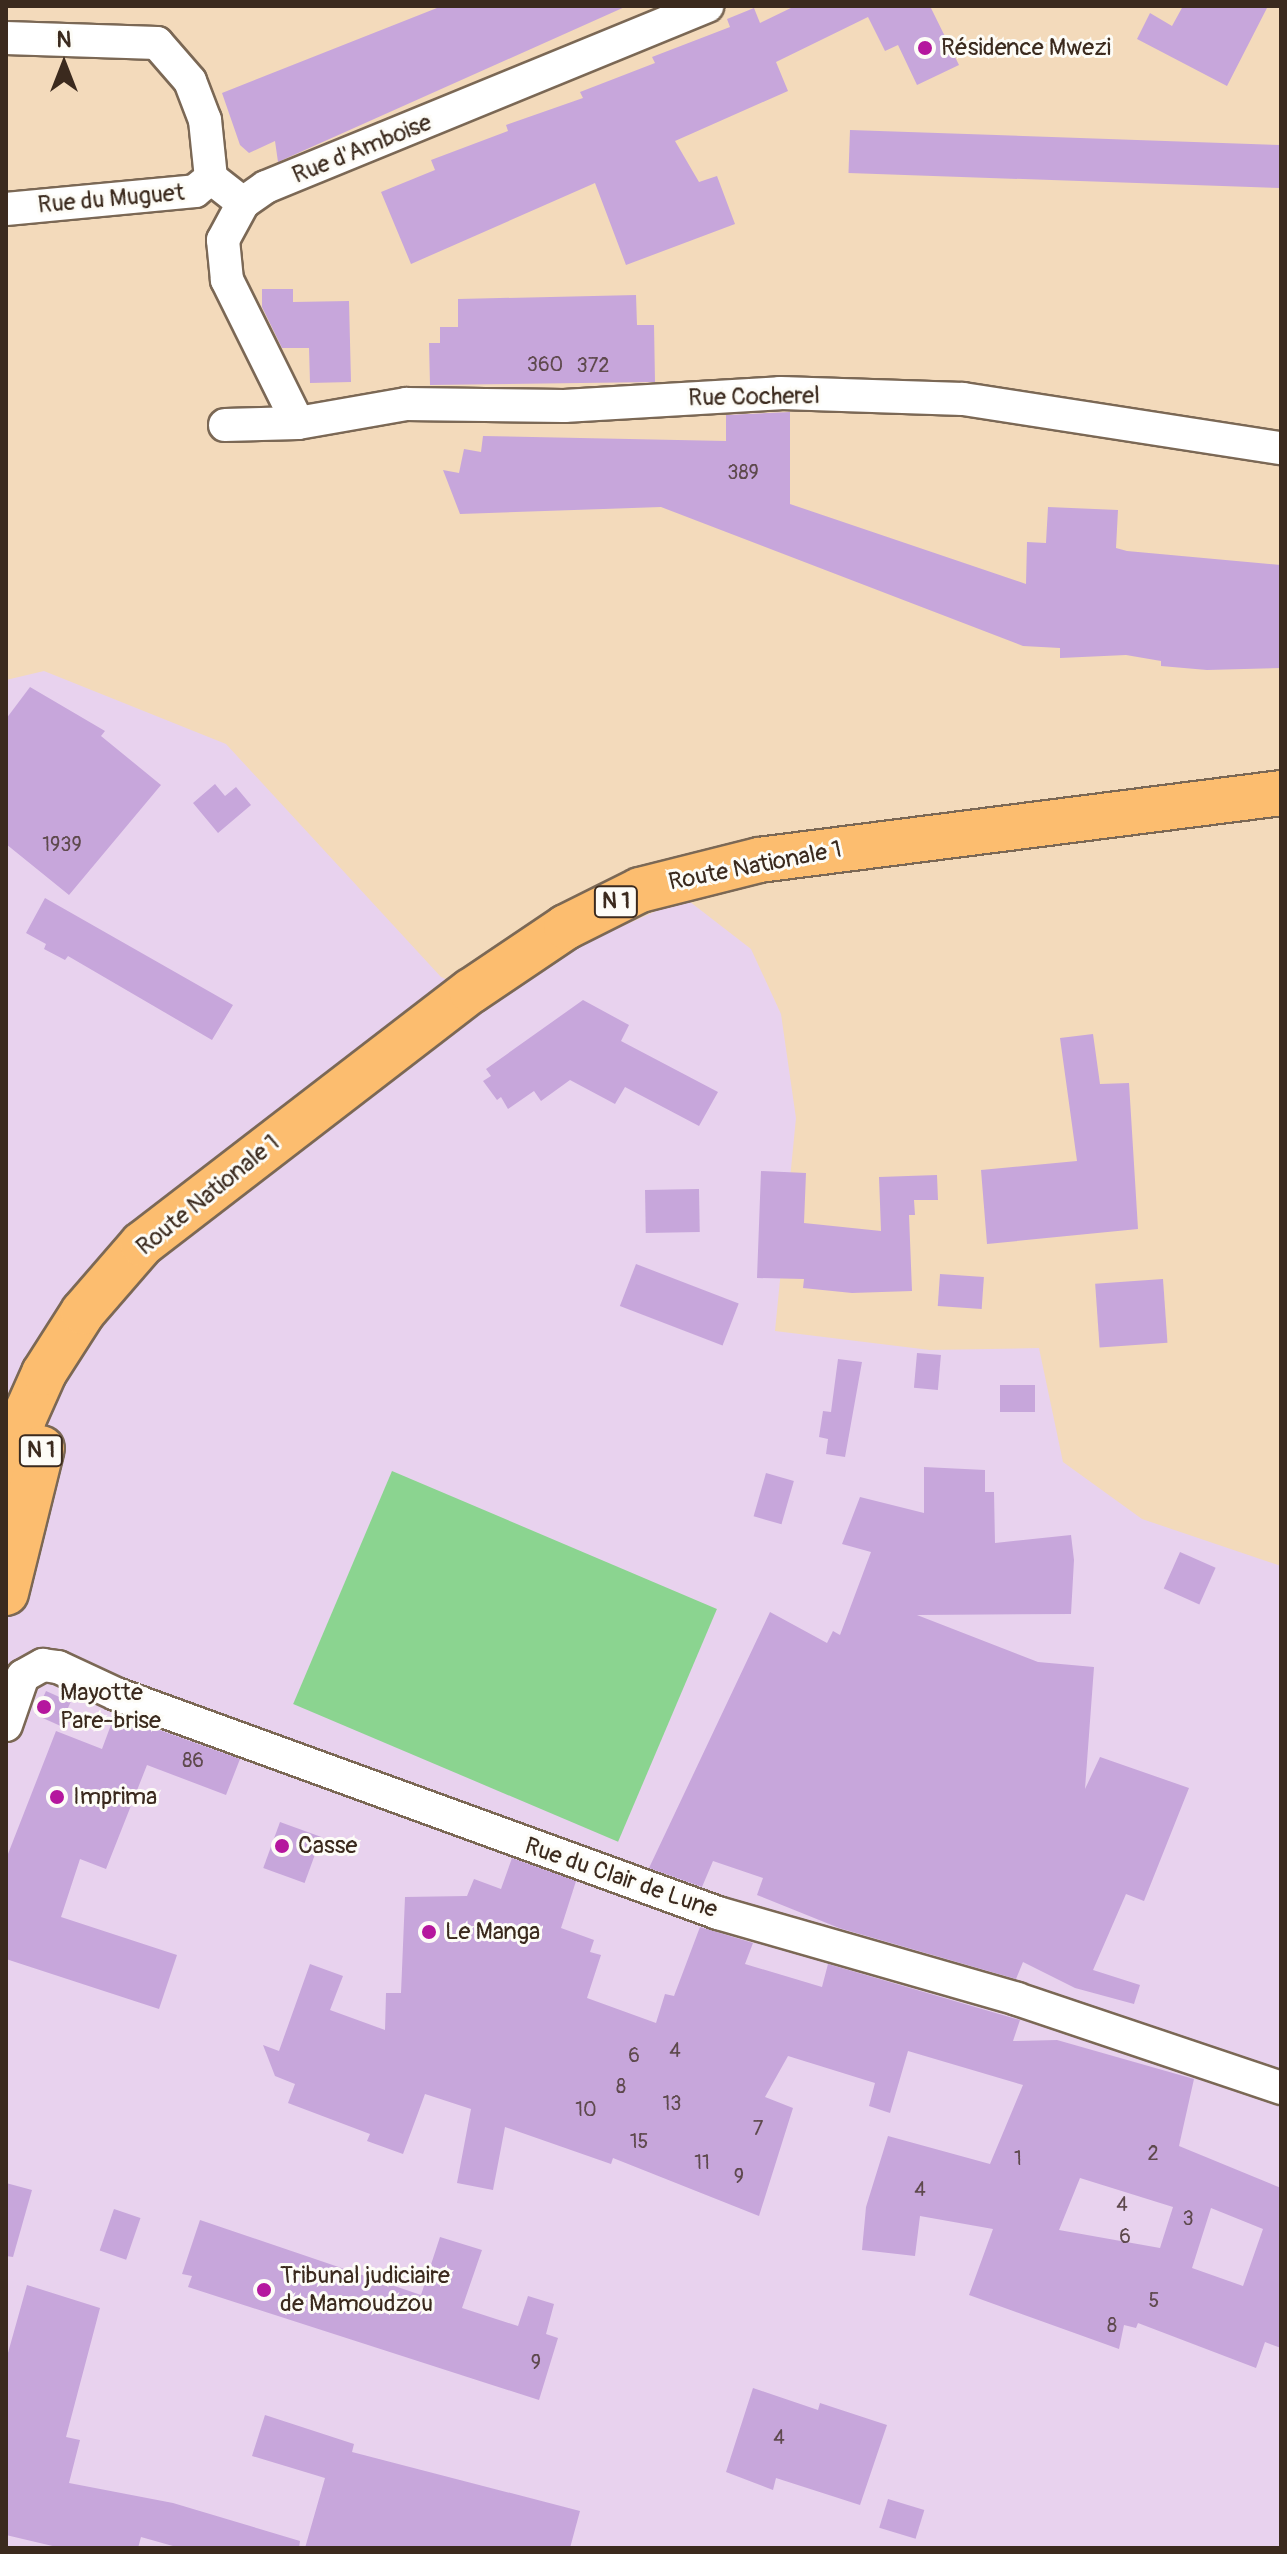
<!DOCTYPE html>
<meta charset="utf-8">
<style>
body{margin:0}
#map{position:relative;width:1287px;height:2554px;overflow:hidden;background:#f3dabb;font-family:Pangolin,sans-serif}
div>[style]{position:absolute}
.built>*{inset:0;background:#e8d2ee}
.green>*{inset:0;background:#8bd490;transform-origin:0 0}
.building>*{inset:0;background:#c7a6db;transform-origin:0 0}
.roads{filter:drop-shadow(2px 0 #7b6855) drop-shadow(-2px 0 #7b6855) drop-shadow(0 2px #7b6855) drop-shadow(0 -2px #7b6855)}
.minor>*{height:32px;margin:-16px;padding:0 16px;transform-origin:16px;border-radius:16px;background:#fff}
.primary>*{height:44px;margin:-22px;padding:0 22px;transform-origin:22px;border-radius:22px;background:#fcbd6f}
.dots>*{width:22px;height:22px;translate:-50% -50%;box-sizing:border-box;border:4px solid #fdfcf7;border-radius:50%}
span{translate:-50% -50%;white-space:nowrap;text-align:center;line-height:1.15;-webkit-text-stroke:6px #fdfcf7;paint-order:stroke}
.number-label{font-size:20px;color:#5e494d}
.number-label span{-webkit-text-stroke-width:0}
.shield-label span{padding:2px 6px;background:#fdfcf7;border:2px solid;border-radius:6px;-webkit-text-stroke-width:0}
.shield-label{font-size:22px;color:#3b2a1e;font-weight:700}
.poi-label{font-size:24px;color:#3b2a1e}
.left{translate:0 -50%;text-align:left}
.street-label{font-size:24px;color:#3b2a1e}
.frame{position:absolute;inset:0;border:8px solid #3b2a1e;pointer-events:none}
.north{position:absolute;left:24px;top:24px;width:80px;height:80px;-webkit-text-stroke:6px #fdfcf7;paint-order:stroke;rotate:0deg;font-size:22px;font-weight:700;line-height:32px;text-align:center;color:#3b2a1e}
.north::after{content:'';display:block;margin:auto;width:28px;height:36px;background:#3b2a1e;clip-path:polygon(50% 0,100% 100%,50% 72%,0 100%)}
</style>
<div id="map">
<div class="built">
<div style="clip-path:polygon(44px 671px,226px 744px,441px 977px,494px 1001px,574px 948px,685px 898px,751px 949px,781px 1014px,796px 1118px,775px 1331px,930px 1350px,1039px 1348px,1063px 1462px,1142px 1519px,1281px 1566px,1281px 2548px,6px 2548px,6px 680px)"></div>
</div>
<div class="green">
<div style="left:392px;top:1471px;width:353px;height:253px;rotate:23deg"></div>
</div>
<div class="building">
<div style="clip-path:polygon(442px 6px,627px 6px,278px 162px,275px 141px,249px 153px,240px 145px,222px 93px)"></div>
<div style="clip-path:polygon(795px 6px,930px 6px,959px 65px,917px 85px,898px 45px,885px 51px,868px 17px,776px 62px,788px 91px,675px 141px,699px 182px,717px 176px,735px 224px,626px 265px,595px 183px,411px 264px,381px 192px,435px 170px,431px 160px,508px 131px,506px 125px,583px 98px,580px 92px,655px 63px,652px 57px,730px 27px,727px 19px,754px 8px,760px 23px)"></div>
<div style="clip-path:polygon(1183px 6px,1268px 6px,1227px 86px,1137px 39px,1150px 13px,1172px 26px)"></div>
<div style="left:850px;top:130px;width:431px;height:43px;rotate:2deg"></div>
<div style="clip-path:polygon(262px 289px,293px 289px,293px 302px,349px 301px,351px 382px,310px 383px,309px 348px,282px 348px,262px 307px)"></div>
<div style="clip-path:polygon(636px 295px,637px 325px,654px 325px,655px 382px,430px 385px,429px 343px,440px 343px,440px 327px,458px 327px,458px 299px)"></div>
<div style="clip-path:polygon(790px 412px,790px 504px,1026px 584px,1027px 542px,1046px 543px,1048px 507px,1118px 510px,1116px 548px,1127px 551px,1281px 565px,1281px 668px,1207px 670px,1161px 666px,1161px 661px,1126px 655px,1060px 658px,1060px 648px,1023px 646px,661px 507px,460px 514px,443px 470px,459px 473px,464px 449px,481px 452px,483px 436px,726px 441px,726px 415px)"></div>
<div style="clip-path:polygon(30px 687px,105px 731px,101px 736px,161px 785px,69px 895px,6px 844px,6px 719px)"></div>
<div style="clip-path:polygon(215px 784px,225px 796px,236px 787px,251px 805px,218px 833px,193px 803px)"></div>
<div style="clip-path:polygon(45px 898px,233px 1005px,212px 1040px,68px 956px,65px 960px,44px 949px,46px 944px,26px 933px)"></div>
<div style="clip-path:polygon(583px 1000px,629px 1025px,621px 1041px,718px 1092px,699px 1126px,625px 1087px,615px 1104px,570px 1080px,541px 1101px,534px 1091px,508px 1109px,501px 1097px,497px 1100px,483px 1081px,491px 1076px,486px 1069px)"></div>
<div style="clip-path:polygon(1093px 1034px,1100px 1084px,1129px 1083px,1138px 1229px,987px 1244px,981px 1170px,1077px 1161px,1060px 1038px)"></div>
<div style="clip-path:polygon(761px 1171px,806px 1173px,804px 1223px,881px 1231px,879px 1177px,937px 1175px,938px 1200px,914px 1200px,915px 1215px,909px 1215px,912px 1291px,852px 1293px,803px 1288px,804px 1279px,757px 1278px)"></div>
<div style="left:699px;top:1189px;width:43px;height:54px;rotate:89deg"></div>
<div style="left:636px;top:1264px;width:110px;height:45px;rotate:21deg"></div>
<div style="left:940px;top:1274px;width:44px;height:32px;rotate:4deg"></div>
<div style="left:1163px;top:1279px;width:64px;height:68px;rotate:86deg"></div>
<div style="left:917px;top:1353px;width:24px;height:35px;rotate:5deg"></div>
<div style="clip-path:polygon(838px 1359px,862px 1362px,845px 1457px,826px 1454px,828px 1439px,819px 1437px,823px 1411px,831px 1412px)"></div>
<div style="left:1000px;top:1385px;width:35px;height:27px"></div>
<div style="clip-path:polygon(924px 1467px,985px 1470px,985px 1492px,994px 1492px,995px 1543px,1071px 1535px,1074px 1560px,1071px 1614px,917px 1615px,1038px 1662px,1094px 1667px,1085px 1789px,1100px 1757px,1189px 1788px,1144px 1901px,1126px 1894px,1093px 1970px,1140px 1985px,1134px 2004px,1075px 1988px,1023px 1962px,1016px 1979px,839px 1928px,757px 1895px,763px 1878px,713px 1861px,702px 1887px,649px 1868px,770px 1612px,827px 1643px,833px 1631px,840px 1635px,871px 1552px,842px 1544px,860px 1497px,924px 1513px)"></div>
<div style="left:766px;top:1473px;width:29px;height:45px;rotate:16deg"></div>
<div style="left:1180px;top:1552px;width:39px;height:40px;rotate:24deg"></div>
<div style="left:46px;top:1691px;width:27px;height:26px;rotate:24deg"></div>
<div style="clip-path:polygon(115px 1714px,240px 1759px,226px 1795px,147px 1765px,106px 1869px,80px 1859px,61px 1917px,177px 1955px,159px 2009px,6px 1959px,6px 1859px,56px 1731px,102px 1749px)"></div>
<div style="left:280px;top:1822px;width:44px;height:49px;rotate:20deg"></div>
<div style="clip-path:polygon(evenodd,512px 1858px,576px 1881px,561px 1928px,594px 1940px,590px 1952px,601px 1955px,587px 1998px,656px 2023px,665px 1994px,674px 1996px,700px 1927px,753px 1943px,745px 1964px,822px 1987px,828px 1964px,1020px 2020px,1013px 2041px,1057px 2040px,1194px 2079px,1179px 2146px,1281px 2188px,1281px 2348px,1265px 2342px,1256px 2368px,1138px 2323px,1136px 2328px,1124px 2325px,1119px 2349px,969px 2295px,993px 2229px,920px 2216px,915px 2256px,862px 2250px,866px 2207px,888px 2136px,990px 2164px,1023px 2085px,908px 2051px,890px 2113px,869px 2106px,875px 2083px,788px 2056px,765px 2097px,793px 2108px,759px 2216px,613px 2158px,611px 2164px,505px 2127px,493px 2190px,457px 2183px,471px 2109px,425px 2094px,403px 2154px,367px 2141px,370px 2134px,288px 2103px,295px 2084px,275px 2076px,263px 2045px,279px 2051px,310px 1964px,343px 1976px,330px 2010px,385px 2030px,386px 1993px,401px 1993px,405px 1897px,467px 1896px,474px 1879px,501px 1889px,512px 1858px,1080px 2178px,1173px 2207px,1160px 2248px,1059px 2230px,1080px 2178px,512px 1858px,1211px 2208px,1263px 2229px,1243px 2286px,1192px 2268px,1211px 2208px)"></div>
<div style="clip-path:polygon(6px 2183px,32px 2190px,13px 2257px,6px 2256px)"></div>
<div style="left:114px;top:2209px;width:28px;height:44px;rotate:19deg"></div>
<div style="clip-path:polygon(200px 2220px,421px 2295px,440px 2237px,482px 2250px,462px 2308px,518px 2326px,528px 2296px,554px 2304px,546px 2334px,558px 2338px,539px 2400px,188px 2287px,192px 2276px,182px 2274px)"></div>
<div style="clip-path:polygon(27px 2285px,100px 2308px,66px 2437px,80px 2440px,69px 2483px,173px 2503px,300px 2541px,299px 2548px,180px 2548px,141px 2537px,138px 2548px,61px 2548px,6px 2535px,6px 2360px)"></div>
<div style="clip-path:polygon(753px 2388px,818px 2410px,820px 2403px,887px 2425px,860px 2505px,776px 2478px,773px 2490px,726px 2472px)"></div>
<div style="clip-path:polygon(265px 2415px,354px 2444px,352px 2452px,580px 2511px,570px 2548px,305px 2548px,325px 2478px,252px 2456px)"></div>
<div style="left:888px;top:2499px;width:38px;height:30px;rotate:17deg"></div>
</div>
<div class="roads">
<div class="minor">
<div style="left:6px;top:38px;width:151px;rotate:1.9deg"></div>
<div style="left:157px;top:43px;width:50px;rotate:49deg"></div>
<div style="left:190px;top:81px;width:42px;rotate:69deg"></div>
<div style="left:205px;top:120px;width:58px;rotate:84.1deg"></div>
<div style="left:211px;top:178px;width:41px;rotate:38deg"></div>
<div style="left:6px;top:209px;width:190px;rotate:-5.4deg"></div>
<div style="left:195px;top:191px;width:21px;rotate:-39deg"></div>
<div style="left:298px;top:423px;width:160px;rotate:-116.4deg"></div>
<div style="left:227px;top:280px;width:40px;rotate:-95.7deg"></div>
<div style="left:223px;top:240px;width:42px;rotate:-61.6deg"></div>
<div style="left:243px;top:203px;width:28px;rotate:-35deg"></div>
<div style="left:266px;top:187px;width:477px;rotate:-22.3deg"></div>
<div style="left:225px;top:425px;width:73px;rotate:-1.6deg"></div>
<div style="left:298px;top:423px;width:110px;rotate:-10deg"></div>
<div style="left:406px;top:404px;width:158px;rotate:0.7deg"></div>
<div style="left:564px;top:406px;width:216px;rotate:-3.4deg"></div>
<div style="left:780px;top:393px;width:183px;rotate:1.9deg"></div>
<div style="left:963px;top:399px;width:322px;rotate:8.8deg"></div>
<div style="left:6px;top:1725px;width:52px;rotate:-70.9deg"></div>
<div style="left:23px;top:1676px;width:23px;rotate:-29deg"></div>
<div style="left:43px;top:1665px;width:15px;rotate:8deg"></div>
<div style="left:58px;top:1667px;width:64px;rotate:25deg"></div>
<div style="left:116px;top:1694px;width:641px;rotate:19.99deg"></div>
<div style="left:718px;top:1913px;width:311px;rotate:16deg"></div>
<div style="left:1017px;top:1999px;width:279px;rotate:18.6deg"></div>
</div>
<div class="primary">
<div style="left:6px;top:1483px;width:67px;rotate:-74.5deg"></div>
<div style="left:24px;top:1418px;width:49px;rotate:-66deg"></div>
<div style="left:44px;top:1373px;width:72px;rotate:-57.4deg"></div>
<div style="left:83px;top:1312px;width:90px;rotate:-49.1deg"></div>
<div style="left:142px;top:1244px;width:415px;rotate:-37.6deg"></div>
<div style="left:471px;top:991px;width:115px;rotate:-34deg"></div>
<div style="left:566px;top:927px;width:83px;rotate:-26.6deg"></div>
<div style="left:640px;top:890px;width:123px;rotate:-14.1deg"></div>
<div style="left:759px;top:860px;width:526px;rotate:-7.31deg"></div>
<div style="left:6px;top:1593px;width:149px;rotate:-76.1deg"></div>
</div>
</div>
<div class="dots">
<div style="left:925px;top:48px;background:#b5179e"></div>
<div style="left:44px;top:1707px;background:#b5179e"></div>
<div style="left:57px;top:1797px;background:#b5179e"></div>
<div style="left:282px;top:1846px;background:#b5179e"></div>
<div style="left:429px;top:1932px;background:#b5179e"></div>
<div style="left:264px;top:2290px;background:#b5179e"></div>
</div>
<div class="number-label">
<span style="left:545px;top:364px">360</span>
<span style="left:593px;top:365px">372</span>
<span style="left:743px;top:472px">389</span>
<span style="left:62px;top:844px">1939</span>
<span style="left:193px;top:1760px">86</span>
<span style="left:675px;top:2050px">4</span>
<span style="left:634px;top:2055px">6</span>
<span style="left:621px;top:2086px">8</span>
<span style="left:672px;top:2103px">13</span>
<span style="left:586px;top:2109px">10</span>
<span style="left:758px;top:2128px">7</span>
<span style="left:639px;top:2141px">15</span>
<span style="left:1153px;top:2153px">2</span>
<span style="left:1018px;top:2158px">1</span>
<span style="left:702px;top:2162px">11</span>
<span style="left:739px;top:2176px">9</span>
<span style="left:920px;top:2189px">4</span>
<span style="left:1122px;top:2204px">4</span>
<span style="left:1188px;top:2218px">3</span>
<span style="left:1125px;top:2236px">6</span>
<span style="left:1154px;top:2300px">5</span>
<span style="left:1112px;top:2325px">8</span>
<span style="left:536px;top:2362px">9</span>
<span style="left:779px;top:2437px">4</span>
</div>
<div class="shield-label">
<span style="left:616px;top:902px">N 1</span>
<span style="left:41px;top:1451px">N 1</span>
</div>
<div class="poi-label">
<span class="left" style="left:941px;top:48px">Résidence Mwezi</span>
<span class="left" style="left:60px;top:1707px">Mayotte<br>Pare-brise</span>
<span class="left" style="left:73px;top:1797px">Imprima</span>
<span class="left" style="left:298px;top:1846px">Casse</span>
<span class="left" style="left:445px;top:1932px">Le Manga</span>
<span class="left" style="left:280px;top:2290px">Tribunal judiciaire<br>de Mamoudzou</span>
</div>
<div class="street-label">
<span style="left:362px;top:149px;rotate:-22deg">Rue d'Amboise</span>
<span style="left:111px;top:199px;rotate:-5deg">Rue du Muguet</span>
<span style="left:754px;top:397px;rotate:-1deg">Rue Cocherel</span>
<span style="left:755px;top:866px;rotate:-11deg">Route Nationale 1</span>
<span style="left:208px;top:1195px;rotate:-39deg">Route Nationale 1</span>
<span style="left:621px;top:1878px;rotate:19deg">Rue du Clair de Lune</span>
</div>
<div class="frame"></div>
<div class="north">N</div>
</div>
